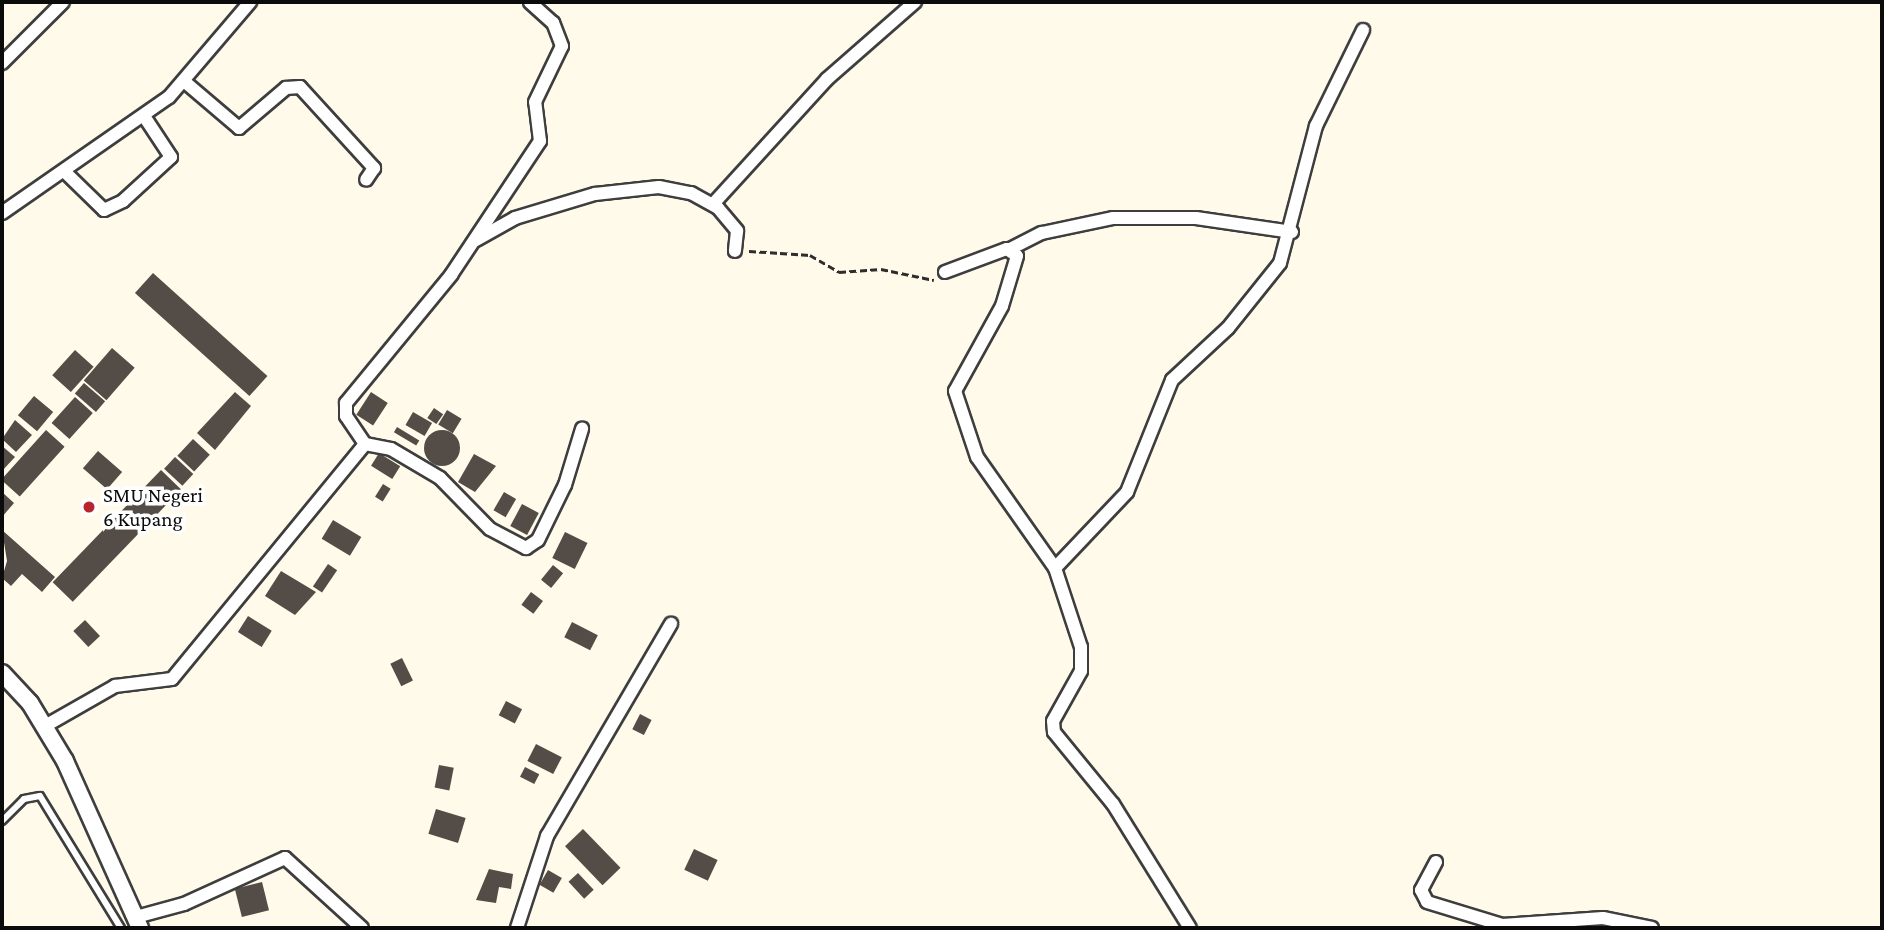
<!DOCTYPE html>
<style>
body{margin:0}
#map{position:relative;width:1884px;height:930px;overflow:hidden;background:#fffae9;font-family:"Crimson Pro",serif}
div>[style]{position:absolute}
.building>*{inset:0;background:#534c47;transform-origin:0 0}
.round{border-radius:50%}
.path>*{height:2.5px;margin-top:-1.25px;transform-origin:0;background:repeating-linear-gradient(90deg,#2d2d2d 0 7px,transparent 0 10.5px)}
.roads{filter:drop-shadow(2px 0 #3e3e3e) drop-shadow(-2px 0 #3e3e3e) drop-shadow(0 2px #3e3e3e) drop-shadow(0 -2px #3e3e3e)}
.service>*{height:6px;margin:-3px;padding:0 3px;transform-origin:3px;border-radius:3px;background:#fff}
.minor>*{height:12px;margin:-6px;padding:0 6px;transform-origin:6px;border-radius:6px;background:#fff}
.tertiary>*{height:16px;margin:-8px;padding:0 8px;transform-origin:8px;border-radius:8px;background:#fff}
.dots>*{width:19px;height:19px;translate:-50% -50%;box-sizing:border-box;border:4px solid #fff;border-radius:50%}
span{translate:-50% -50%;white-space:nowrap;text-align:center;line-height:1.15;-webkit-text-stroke:7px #fff;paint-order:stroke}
.poi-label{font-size:21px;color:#0b0b0b}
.left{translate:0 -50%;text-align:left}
.frame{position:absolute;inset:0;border:4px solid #0b0b0b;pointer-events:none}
</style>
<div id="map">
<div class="building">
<div style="left:153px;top:273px;width:154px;height:27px;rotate:42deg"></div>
<div style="left:112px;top:348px;width:30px;height:43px;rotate:41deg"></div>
<div style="left:75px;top:350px;width:25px;height:34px;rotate:42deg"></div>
<div style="left:84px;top:383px;width:28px;height:14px;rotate:41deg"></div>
<div style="clip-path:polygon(235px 392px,251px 406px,215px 450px,197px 433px)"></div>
<div style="left:371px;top:392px;width:20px;height:27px;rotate:33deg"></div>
<div style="left:34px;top:396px;width:25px;height:25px;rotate:40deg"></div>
<div style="left:75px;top:397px;width:24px;height:35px;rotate:42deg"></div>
<div style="left:434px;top:408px;width:11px;height:12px;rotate:34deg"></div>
<div style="left:447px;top:410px;width:17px;height:17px;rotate:31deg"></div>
<div style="left:413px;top:412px;width:22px;height:15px;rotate:30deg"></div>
<div style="clip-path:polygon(15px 420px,32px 435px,16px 452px,2px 439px)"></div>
<div style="left:397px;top:427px;width:26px;height:6px;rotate:31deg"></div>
<div style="left:46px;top:430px;width:25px;height:67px;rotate:42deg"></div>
<div class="round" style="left:424px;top:430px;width:36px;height:36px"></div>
<div style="left:193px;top:439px;width:23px;height:23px;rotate:43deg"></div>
<div style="clip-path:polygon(2px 446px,15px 457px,2px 471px)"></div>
<div style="left:98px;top:451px;width:32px;height:23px;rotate:41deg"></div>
<div style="left:379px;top:453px;width:25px;height:15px;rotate:32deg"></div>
<div style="clip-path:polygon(474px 454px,496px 466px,475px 492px,458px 482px)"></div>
<div style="left:175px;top:457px;width:25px;height:16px;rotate:43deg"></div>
<div style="left:161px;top:470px;width:28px;height:156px;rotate:44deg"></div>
<div style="left:383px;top:484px;width:9px;height:15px;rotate:32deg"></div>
<div style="clip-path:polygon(2px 492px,14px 503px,2px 517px)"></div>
<div style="left:504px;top:492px;width:14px;height:21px;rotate:30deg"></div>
<div style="left:522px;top:504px;width:19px;height:25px;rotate:28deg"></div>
<div style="left:333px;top:520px;width:33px;height:22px;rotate:31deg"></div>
<div style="clip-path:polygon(2px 530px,55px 577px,42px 592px,22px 574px,11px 586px,2px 578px,7px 561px)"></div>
<div style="left:565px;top:532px;width:25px;height:29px;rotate:26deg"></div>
<div style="left:328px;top:564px;width:11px;height:27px;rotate:34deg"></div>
<div style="left:553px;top:565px;width:13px;height:19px;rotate:39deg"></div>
<div style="clip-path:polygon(281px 571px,316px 592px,295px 615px,265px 596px)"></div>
<div style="left:531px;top:592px;width:15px;height:16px;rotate:37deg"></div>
<div style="left:248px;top:616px;width:28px;height:19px;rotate:32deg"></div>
<div style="left:85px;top:620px;width:22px;height:16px;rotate:47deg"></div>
<div style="left:572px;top:622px;width:29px;height:17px;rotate:27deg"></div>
<div style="left:402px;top:658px;width:25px;height:13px;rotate:64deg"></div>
<div style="left:506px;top:701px;width:18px;height:16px;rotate:27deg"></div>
<div style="left:640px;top:714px;width:13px;height:17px;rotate:27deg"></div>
<div style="left:536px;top:744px;width:29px;height:19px;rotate:27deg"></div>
<div style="left:439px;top:765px;width:15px;height:23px;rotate:11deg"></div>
<div style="left:525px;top:767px;width:16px;height:11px;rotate:27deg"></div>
<div style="left:436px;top:809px;width:31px;height:26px;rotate:17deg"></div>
<div style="left:583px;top:829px;width:54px;height:25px;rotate:46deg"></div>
<div style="left:694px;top:849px;width:26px;height:23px;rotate:25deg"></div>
<div style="clip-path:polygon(489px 869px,513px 874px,511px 889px,499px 887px,496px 903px,476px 900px)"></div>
<div style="left:548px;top:870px;width:16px;height:17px;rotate:30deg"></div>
<div style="left:578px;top:873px;width:23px;height:13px;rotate:47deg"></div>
<div style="left:262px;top:882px;width:29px;height:28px;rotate:76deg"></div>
</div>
<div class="path">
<div style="left:749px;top:251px;width:61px;rotate:3.8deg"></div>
<div style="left:810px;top:255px;width:34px;rotate:30deg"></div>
<div style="left:839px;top:272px;width:42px;rotate:-4.1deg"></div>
<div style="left:881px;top:269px;width:54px;rotate:11.7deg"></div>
</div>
<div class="roads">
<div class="service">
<div style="left:2px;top:821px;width:31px;rotate:-45deg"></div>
<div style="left:24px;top:799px;width:16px;rotate:-11deg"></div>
<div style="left:40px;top:796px;width:155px;rotate:58.5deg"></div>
</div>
<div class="minor">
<div style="left:2px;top:63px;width:86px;rotate:-45deg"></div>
<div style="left:185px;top:82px;width:71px;rotate:40.4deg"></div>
<div style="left:239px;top:128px;width:62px;rotate:-40.4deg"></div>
<div style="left:286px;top:88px;width:14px;rotate:-4deg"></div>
<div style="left:300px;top:87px;width:110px;rotate:47.6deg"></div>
<div style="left:374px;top:168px;width:14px;rotate:124deg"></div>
<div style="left:66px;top:173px;width:53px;rotate:44.2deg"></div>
<div style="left:104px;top:210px;width:21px;rotate:-25deg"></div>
<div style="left:123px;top:201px;width:65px;rotate:-42.5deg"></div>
<div style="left:171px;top:157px;width:49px;rotate:-123.4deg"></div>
<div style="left:713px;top:204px;width:169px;rotate:-47.6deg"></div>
<div style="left:827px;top:79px;width:117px;rotate:-41.2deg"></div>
<div style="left:2px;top:213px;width:203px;rotate:-34.8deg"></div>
<div style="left:169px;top:97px;width:125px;rotate:-49.5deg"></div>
<div style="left:476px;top:240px;width:45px;rotate:-29.4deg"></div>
<div style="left:515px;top:218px;width:84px;rotate:-16.7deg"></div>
<div style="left:595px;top:194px;width:64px;rotate:-6.2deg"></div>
<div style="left:659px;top:187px;width:33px;rotate:11deg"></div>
<div style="left:691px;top:193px;width:31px;rotate:29deg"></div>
<div style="left:718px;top:208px;width:30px;rotate:50deg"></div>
<div style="left:737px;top:231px;width:20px;rotate:96deg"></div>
<div style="left:1010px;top:249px;width:36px;rotate:-27deg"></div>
<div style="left:1042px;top:233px;width:73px;rotate:-11.9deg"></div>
<div style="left:1113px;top:218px;width:83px"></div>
<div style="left:1196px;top:218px;width:97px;rotate:8.3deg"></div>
<div style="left:945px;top:272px;width:66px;rotate:-20.4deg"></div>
<div style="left:1007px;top:249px;width:12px;rotate:35deg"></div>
<div style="left:1017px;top:256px;width:52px;rotate:106.7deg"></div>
<div style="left:1002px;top:306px;width:97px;rotate:118.9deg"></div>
<div style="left:955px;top:391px;width:70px;rotate:71.6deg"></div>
<div style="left:977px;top:457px;width:136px;rotate:54.9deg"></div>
<div style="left:1055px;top:568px;width:83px;rotate:71.8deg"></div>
<div style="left:1081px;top:647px;width:24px;rotate:90deg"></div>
<div style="left:1081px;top:671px;width:57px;rotate:119.2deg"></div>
<div style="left:1053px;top:721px;width:11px;rotate:85deg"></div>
<div style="left:1054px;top:732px;width:93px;rotate:50.7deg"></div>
<div style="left:1113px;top:804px;width:146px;rotate:58.2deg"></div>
<div style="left:365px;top:444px;width:26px;rotate:11deg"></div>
<div style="left:391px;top:449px;width:57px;rotate:30.6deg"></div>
<div style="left:440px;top:478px;width:71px;rotate:45.6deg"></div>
<div style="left:490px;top:529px;width:41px;rotate:27.8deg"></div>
<div style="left:526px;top:548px;width:14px;rotate:-34deg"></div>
<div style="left:538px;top:540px;width:61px;rotate:-63.9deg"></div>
<div style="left:565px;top:485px;width:59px;rotate:-73.1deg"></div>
<div style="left:1055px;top:568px;width:105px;rotate:-46.5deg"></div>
<div style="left:1127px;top:492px;width:121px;rotate:-68.1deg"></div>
<div style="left:1172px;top:380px;width:76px;rotate:-42.9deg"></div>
<div style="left:1228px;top:328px;width:83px;rotate:-51.3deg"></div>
<div style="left:1280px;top:263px;width:142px;rotate:-75.3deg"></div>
<div style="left:1316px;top:126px;width:107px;rotate:-63.9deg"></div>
<div style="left:45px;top:726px;width:81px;rotate:-29.7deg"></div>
<div style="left:115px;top:686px;width:57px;rotate:-7deg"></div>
<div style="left:172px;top:679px;width:304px;rotate:-50.6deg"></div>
<div style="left:365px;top:444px;width:34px;rotate:-124deg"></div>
<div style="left:346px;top:416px;width:13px;rotate:-90deg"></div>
<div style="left:346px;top:403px;width:166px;rotate:-50.6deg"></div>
<div style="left:451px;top:275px;width:161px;rotate:-56.4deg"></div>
<div style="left:540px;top:141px;width:39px;rotate:-97deg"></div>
<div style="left:535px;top:102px;width:62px;rotate:-64.3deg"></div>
<div style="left:562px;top:46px;width:25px;rotate:-111deg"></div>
<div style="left:553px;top:23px;width:31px;rotate:-138deg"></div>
<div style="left:1436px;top:862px;width:32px;rotate:118deg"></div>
<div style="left:1421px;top:890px;width:13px;rotate:63deg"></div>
<div style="left:1427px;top:902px;width:78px;rotate:17deg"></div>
<div style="left:1502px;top:925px;width:101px;rotate:-4deg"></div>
<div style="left:1603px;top:918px;width:50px;rotate:11.5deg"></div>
<div style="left:136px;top:917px;width:50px;rotate:-15.2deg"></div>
<div style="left:184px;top:904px;width:111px;rotate:-24.5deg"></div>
<div style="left:285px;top:858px;width:104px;rotate:42.3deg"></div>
<div style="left:517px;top:928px;width:97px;rotate:-71.9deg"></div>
<div style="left:547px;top:836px;width:246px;rotate:-59.7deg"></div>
</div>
<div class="tertiary">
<div style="left:2px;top:673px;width:41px;rotate:47deg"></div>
<div style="left:30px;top:703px;width:68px;rotate:58.9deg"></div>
<div style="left:65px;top:761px;width:183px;rotate:65.8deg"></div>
</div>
</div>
<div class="dots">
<div style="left:89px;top:507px;background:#b7262e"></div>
</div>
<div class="poi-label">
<span class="left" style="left:103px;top:507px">SMU Negeri<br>6 Kupang</span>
</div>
<div class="frame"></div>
</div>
